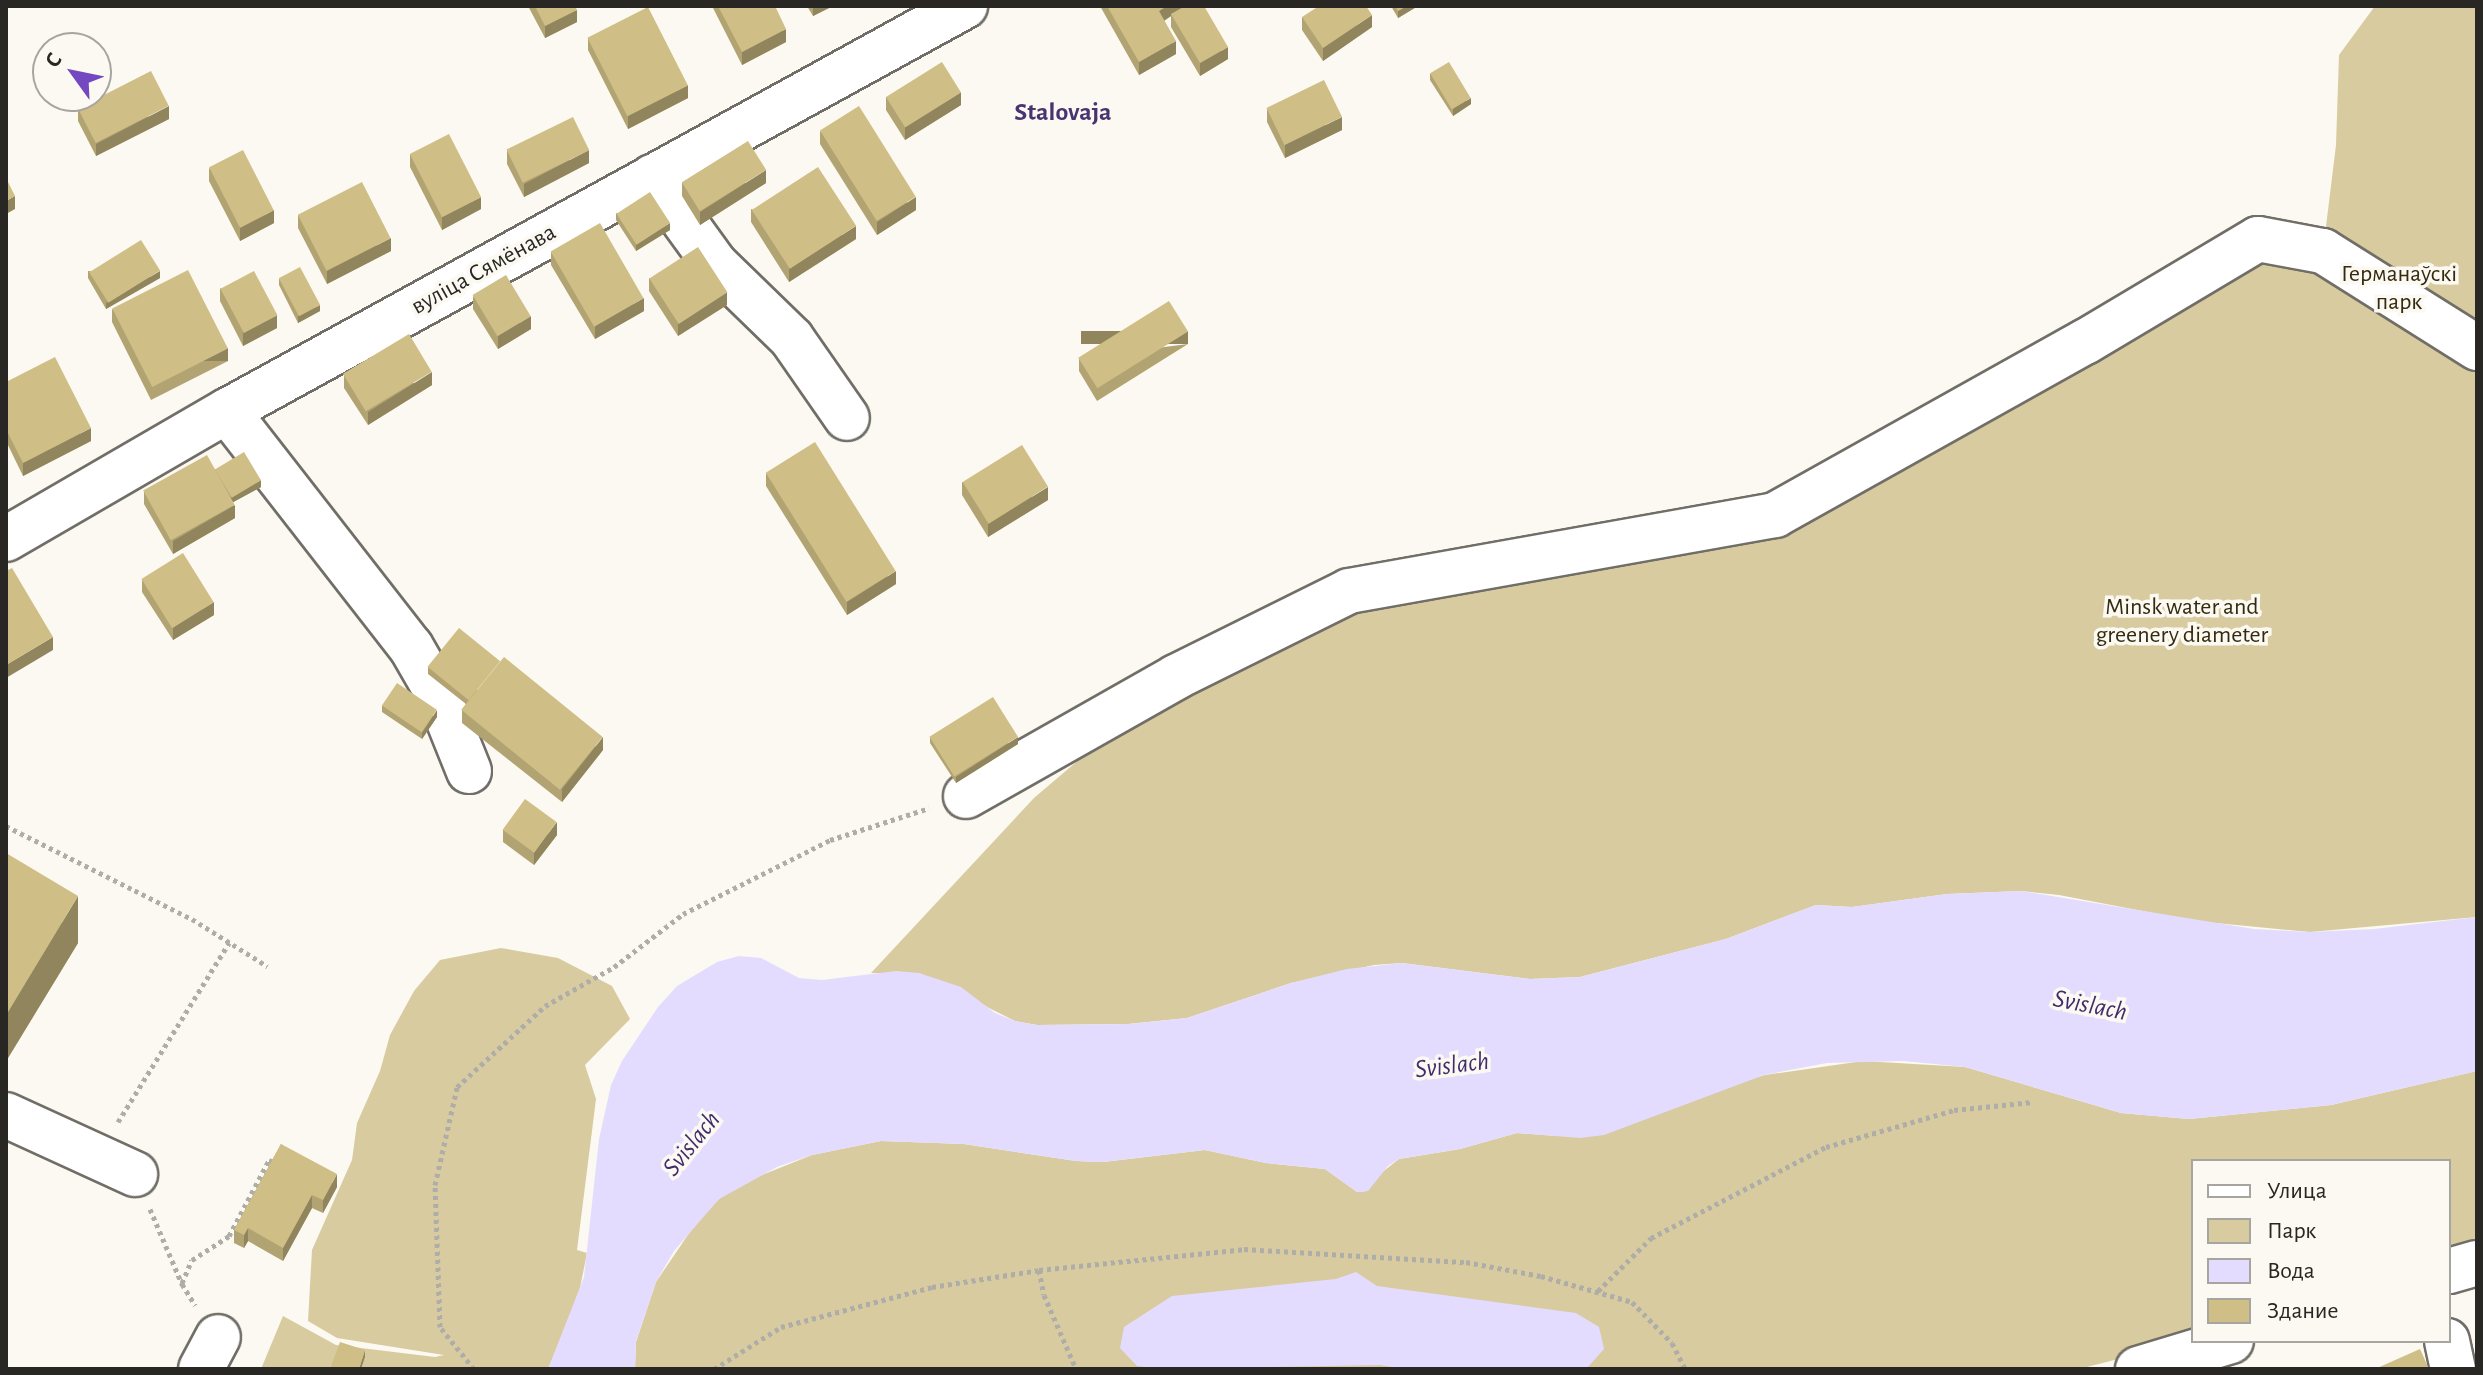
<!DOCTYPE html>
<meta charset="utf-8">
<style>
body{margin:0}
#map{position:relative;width:2483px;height:1375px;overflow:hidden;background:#fbf9f1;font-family:"Alegreya Sans",sans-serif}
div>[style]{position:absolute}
.green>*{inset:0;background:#d8cba0}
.water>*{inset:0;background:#e4dcfe}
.path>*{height:5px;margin-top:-2.5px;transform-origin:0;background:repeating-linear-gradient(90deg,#afada7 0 4px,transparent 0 8px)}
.roads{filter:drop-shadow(2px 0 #706e67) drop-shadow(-2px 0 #706e67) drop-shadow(0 2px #706e67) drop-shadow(0 -2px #706e67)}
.minor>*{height:44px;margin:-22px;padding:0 22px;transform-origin:22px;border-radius:22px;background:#fff}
.wall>*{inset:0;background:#b2a372}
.shaded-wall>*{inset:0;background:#91855d;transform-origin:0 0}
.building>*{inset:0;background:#cfbe85;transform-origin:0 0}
span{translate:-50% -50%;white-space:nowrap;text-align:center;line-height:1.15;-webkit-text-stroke:7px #fbf9f1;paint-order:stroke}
.street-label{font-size:24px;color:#282724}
.park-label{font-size:24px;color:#332b10}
.neighbourhood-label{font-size:26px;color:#473470;font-weight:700}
.water-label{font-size:26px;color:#412c6c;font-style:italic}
.frame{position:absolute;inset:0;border:8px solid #282724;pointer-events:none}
.legend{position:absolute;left:2191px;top:1159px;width:260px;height:184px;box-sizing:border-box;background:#fbf9f1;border:2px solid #a7a59f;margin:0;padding:10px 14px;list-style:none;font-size:24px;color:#282724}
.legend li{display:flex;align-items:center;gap:16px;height:40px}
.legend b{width:40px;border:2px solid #a7a59f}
.north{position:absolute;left:32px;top:32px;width:80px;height:80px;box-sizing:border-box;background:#fbf9f1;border:2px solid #a7a59f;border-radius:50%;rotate:303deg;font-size:22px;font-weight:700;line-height:32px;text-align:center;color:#282724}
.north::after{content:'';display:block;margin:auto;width:28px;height:36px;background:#7348c0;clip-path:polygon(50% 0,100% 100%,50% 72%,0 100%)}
</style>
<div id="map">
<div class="green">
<div style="clip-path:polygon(2375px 6px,2477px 6px,2477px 917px,2310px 932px,2195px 921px,2059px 895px,2021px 891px,1947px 894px,1852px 907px,1816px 905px,1726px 939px,1580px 977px,1530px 979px,1402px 963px,1374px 965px,1291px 983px,1187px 1018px,1128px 1024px,1037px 1025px,1015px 1021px,919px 973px,871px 973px,1034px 798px,1176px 677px,1349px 591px,1775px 515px,2258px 239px,2323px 251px,2336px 145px,2339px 55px)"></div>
<div style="clip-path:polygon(501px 948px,558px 958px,612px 986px,630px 1019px,585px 1065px,596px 1099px,577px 1250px,587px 1253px,578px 1298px,548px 1369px,261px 1369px,283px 1316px,336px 1345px,435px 1357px,444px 1355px,337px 1338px,308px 1321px,312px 1250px,352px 1160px,357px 1123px,380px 1071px,390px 1035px,414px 991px,440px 960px)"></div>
<div style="clip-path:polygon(1863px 1061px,1965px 1067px,2121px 1113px,2189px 1119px,2331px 1105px,2477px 1071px,2477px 1246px,2449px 1254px,2449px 1161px,2193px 1161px,2193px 1340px,2079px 1369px,635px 1369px,636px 1342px,656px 1282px,696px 1223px,719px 1199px,747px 1181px,812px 1155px,881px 1141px,964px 1144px,1076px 1161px,1103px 1162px,1205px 1150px,1266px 1163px,1325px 1169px,1357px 1192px,1399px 1159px,1460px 1149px,1517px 1133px,1557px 1136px,1765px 1075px)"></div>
</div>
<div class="water">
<div style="clip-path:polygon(2021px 891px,2254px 929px,2310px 932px,2374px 929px,2477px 917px,2477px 1071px,2331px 1105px,2189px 1119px,2121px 1113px,1965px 1067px,1903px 1061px,1827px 1063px,1764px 1075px,1604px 1135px,1580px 1138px,1517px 1133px,1460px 1149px,1399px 1159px,1388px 1166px,1368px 1191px,1363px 1192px,1357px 1192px,1325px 1169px,1266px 1163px,1205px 1150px,1103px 1162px,1076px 1161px,964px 1144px,881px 1141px,812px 1155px,777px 1167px,719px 1199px,674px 1251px,656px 1282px,636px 1341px,635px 1369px,548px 1369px,584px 1277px,599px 1139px,611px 1085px,622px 1061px,658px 1007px,677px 986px,717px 962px,739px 956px,761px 958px,799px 978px,822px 980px,896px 971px,919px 973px,961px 987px,995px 1013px,1015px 1021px,1037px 1025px,1129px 1024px,1187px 1018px,1291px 983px,1347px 969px,1402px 963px,1530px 979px,1580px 977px,1726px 939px,1816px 905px,1852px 907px,1947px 894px)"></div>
<div style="clip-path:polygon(1356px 1272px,1377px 1286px,1576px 1313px,1599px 1327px,1604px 1349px,1587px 1368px,1404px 1369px,1380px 1365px,1161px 1369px,1137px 1366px,1120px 1348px,1124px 1327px,1172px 1296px,1336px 1279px)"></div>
</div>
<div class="path">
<div style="left:6px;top:826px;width:208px;rotate:26.6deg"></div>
<div style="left:192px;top:919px;width:89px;rotate:32.1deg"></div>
<div style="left:118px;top:1122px;width:211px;rotate:-58.2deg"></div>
<div style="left:150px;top:1209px;width:82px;rotate:66.9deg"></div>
<div style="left:182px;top:1284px;width:25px;rotate:58deg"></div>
<div style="left:1039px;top:1270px;width:25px;rotate:79deg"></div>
<div style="left:1044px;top:1295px;width:81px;rotate:66.6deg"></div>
<div style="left:182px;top:1283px;width:25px;rotate:-67deg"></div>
<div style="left:192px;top:1260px;width:44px;rotate:-33deg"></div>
<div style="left:229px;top:1236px;width:86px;rotate:-62.2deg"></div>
<div style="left:269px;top:1160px;width:8px;rotate:23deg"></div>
<div style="left:1598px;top:1291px;width:75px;rotate:-45deg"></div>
<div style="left:1651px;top:1238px;width:197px;rotate:-27.5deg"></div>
<div style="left:1826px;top:1147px;width:133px;rotate:-16.1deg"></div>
<div style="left:1954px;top:1110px;width:79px;rotate:-5.8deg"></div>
<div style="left:474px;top:1369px;width:54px;rotate:-129deg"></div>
<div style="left:440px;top:1327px;width:142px;rotate:-92deg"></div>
<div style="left:435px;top:1185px;width:100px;rotate:-77.3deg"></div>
<div style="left:457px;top:1087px;width:120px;rotate:-42.6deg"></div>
<div style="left:545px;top:1006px;width:79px;rotate:-29.5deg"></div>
<div style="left:614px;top:967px;width:87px;rotate:-37.5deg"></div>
<div style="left:683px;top:914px;width:165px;rotate:-26.7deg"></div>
<div style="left:830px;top:840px;width:104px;rotate:-17.9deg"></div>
<div style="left:714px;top:1369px;width:79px;rotate:-32.1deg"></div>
<div style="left:781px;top:1327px;width:156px;rotate:-14.8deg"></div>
<div style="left:932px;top:1287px;width:108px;rotate:-9deg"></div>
<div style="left:1039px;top:1270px;width:206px;rotate:-5.8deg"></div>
<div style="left:1244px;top:1249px;width:222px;rotate:3.4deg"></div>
<div style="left:1466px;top:1262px;width:76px;rotate:10.6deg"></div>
<div style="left:1541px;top:1276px;width:95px;rotate:15.9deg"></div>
<div style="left:1632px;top:1302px;width:57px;rotate:45.7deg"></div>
<div style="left:1672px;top:1343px;width:29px;rotate:63deg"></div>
</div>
<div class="roads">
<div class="minor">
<div style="left:652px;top:177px;width:107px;rotate:54.1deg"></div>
<div style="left:715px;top:264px;width:107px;rotate:44.2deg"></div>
<div style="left:792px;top:339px;width:96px;rotate:55.2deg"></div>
<div style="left:227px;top:411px;width:299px;rotate:52.1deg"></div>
<div style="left:411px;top:647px;width:54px;rotate:60.1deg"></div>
<div style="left:438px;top:694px;width:83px;rotate:68.1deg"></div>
<div style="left:6px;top:539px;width:255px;rotate:-30.1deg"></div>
<div style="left:227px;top:411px;width:842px;rotate:-28.76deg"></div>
<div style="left:966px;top:796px;width:241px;rotate:-29.5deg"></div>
<div style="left:1176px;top:677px;width:193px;rotate:-26.4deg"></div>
<div style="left:1349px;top:591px;width:433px;rotate:-10.1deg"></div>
<div style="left:1775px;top:515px;width:355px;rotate:-29.2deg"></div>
<div style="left:2085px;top:342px;width:201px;rotate:-30.8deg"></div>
<div style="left:2258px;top:239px;width:66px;rotate:10.5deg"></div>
<div style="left:2323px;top:251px;width:182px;rotate:32.2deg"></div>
<div style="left:6px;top:1115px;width:142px;rotate:24.6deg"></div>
<div style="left:2449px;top:1271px;width:29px;rotate:-16deg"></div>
<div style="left:2447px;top:1341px;width:29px;rotate:78deg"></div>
<div style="left:201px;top:1369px;width:36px;rotate:-62deg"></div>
<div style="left:2138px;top:1369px;width:97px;rotate:-16.8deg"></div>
</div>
</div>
<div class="wall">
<div style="clip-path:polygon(528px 6px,575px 6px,577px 22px,545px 38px)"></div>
<div style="clip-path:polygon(712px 6px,775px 6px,786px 42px,742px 65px)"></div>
<div style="clip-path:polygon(807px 6px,833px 6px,813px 16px)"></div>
<div style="clip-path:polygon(1100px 6px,1183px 6px,1228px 59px,1200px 76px,1171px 27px,1171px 16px,1164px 21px,1176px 54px,1139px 75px)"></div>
<div style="clip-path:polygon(1391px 6px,1418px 6px,1398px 18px)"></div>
<div style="clip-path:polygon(1302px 17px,1372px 27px,1323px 61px,1302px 30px)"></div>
<div style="clip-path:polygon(588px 38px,688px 98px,628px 129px,588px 50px)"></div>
<div style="clip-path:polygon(1430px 73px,1471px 104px,1453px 116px,1430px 80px)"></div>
<div style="clip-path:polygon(886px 97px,961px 105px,905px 140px,886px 110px)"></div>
<div style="clip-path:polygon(78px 108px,169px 119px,96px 156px,78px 121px)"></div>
<div style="clip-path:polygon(1267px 109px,1342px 130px,1285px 158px,1267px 122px)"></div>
<div style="clip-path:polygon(820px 131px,916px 210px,877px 235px,820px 144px)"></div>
<div style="clip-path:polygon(507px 151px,589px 163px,524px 197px,507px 164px)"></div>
<div style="clip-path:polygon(410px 154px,481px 209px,442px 230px,410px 167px)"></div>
<div style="clip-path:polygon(209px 168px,274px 223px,240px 241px,209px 181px)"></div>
<div style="clip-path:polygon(682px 183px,766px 183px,700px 225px,682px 196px)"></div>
<div style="clip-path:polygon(751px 209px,856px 239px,789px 282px,751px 222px)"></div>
<div style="clip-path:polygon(616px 213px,670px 230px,636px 251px,616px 220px)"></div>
<div style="clip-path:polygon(298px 215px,391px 251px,327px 284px,298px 228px)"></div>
<div style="clip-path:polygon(551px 252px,644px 311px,595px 339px,551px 265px)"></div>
<div style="clip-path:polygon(88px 271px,160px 278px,106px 309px,88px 278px)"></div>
<div style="clip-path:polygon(279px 278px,320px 311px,298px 323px,279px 285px)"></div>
<div style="clip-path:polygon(649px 278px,727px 305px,678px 336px,649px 291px)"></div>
<div style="clip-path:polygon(220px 288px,277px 328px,243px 346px,220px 301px)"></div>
<div style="clip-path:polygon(473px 296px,531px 329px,498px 349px,473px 309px)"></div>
<div style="clip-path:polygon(112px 309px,228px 361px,151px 400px,112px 322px)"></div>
<div style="clip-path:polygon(1188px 344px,1097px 401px,1079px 371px,1079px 358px)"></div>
<div style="clip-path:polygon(344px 375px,432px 385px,368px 425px,344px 388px)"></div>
<div style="clip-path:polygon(6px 382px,91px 441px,23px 476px,6px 441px)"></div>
<div style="clip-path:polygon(215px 469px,261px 487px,233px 502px,235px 518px,173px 554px,144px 504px,144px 491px)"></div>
<div style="clip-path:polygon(766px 473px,896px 584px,847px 615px,766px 486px)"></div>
<div style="clip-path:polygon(962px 482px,1048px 500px,988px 537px,962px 495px)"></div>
<div style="clip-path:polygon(142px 579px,214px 615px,173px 640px,142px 592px)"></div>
<div style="clip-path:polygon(428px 667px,603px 750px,562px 802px,462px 723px,462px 710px,466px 704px,428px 674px)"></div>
<div style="clip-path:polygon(382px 705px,437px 717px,422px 739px,382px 712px)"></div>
<div style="clip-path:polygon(930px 737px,1018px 744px,956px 783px,930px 743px)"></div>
<div style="clip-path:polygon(503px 830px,557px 835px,534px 865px,503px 842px)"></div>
<div style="clip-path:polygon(6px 853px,78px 943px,8px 1058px,6px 1057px)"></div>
<div style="clip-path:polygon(281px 1144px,337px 1187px,323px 1213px,312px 1208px,283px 1261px,248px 1241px,244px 1248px,234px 1243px,234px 1230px)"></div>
</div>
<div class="shaded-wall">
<div style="clip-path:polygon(813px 6px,833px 6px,813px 16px)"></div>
<div style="clip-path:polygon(1167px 6px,1183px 6px,1183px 10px,1171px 14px,1171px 16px,1159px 24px,1159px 11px)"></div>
<div style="clip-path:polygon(1407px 6px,1418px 6px,1398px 18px,1398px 11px)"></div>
<div style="clip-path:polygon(577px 10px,577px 22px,545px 38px,545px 26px)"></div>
<div style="clip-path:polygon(1372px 15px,1372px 27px,1323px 61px,1323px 48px)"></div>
<div style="clip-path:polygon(786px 29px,786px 42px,742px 65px,742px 52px)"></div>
<div style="clip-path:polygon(1176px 41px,1176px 54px,1139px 75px,1139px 62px)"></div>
<div style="clip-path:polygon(1228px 47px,1228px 59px,1200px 76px,1200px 63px)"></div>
<div style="clip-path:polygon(688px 85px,688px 98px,628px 129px,628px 116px)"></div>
<div style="clip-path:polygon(961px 92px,961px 105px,905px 140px,905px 127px)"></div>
<div style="clip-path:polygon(1471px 98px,1471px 104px,1453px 116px,1453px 109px)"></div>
<div style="clip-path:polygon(169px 106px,169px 119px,96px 156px,96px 144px)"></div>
<div style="clip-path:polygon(1342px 117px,1342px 130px,1285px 158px,1285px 145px)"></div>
<div style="clip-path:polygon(589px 150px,589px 163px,524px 197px,524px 184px)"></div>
<div style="clip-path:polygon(766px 170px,766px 183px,700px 225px,700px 212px)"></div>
<div style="clip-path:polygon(15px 196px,15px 209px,6px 214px,6px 201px)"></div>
<div style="clip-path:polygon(481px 197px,481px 209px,442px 230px,442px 217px)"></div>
<div style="clip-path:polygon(916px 197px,916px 210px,877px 235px,877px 222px)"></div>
<div style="clip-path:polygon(274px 210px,274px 223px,240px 241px,240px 228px)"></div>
<div style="clip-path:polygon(670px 223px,670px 230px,636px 251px,636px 244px)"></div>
<div style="clip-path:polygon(856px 226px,856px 239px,789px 282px,789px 269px)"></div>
<div style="clip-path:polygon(391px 238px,391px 251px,327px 284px,327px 271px)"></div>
<div style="clip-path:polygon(160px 271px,160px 278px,106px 309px,106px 303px)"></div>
<div style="clip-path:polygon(727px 292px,727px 305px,678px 336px,678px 323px)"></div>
<div style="clip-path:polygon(644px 298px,644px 311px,595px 339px,595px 326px)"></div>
<div style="clip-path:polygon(320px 305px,320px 311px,298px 323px,298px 316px)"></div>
<div style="clip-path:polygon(277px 315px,277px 328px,243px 346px,243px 333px)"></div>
<div style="clip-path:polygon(531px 316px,531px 329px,498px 349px,498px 336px)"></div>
<div style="left:1188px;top:331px;width:13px;height:107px;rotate:90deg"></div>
<div style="left:228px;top:348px;width:13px;height:86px;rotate:90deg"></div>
<div style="clip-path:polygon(432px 372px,432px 385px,368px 425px,368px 412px)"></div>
<div style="clip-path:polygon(91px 428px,91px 441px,23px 476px,23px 463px)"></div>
<div style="clip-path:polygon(261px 480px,261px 487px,228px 505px,228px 499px)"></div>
<div style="clip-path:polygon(1048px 487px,1048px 500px,988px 537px,988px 524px)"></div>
<div style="clip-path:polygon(235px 505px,235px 518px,173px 554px,173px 541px)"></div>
<div style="clip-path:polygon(896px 571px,896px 584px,847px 615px,847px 602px)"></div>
<div style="clip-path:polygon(214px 602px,214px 615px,173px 640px,173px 627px)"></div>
<div style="clip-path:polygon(53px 637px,53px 650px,6px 678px,6px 665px)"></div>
<div style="clip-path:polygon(437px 710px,437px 717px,422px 739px,422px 733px)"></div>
<div style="clip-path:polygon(603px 737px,603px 750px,562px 802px,562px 789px)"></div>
<div style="clip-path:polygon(1018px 737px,1018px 744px,956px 783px,956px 777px)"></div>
<div style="clip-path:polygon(557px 822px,557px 835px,534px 865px,534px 852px)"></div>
<div style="clip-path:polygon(78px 896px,78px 943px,8px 1058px,8px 1012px)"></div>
<div style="clip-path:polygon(337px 1174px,337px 1187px,323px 1213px,323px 1200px)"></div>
<div style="clip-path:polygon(312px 1195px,312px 1208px,283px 1261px,283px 1248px)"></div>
<div style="clip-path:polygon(248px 1228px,248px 1241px,244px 1248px,244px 1235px)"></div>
<div style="clip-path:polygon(365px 1350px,365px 1357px,361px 1369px,359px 1369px)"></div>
</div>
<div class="building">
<div style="clip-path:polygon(535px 6px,575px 6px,577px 10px,545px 26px)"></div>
<div style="clip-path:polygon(718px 6px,775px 6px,786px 29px,742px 52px)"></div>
<div style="clip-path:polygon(1107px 6px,1167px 6px,1159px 11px,1176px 41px,1139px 62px)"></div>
<div style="clip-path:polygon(1185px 6px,1204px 6px,1228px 47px,1200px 63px,1171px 14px)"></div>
<div style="clip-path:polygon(1319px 6px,1366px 6px,1372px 15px,1323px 48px,1302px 17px)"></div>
<div style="clip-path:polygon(1395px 6px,1407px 6px,1398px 11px)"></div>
<div style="left:648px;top:7px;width:88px;height:68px;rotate:63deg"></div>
<div style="left:942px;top:62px;width:36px;height:66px;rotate:58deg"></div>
<div style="left:1449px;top:62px;width:42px;height:22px;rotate:59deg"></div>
<div style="left:151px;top:71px;width:39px;height:82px;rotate:63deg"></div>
<div style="left:1324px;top:80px;width:41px;height:64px;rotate:64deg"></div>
<div style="left:859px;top:106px;width:107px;height:46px;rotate:58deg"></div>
<div style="left:573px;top:117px;width:37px;height:74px;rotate:64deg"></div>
<div style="left:449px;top:134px;width:71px;height:44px;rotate:63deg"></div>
<div style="left:748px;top:141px;width:34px;height:78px;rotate:58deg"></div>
<div style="left:243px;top:150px;width:68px;height:38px;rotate:63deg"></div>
<div style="left:818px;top:167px;width:70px;height:79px;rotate:57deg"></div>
<div style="clip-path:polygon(6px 178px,15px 196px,6px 201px)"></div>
<div style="left:362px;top:182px;width:63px;height:72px;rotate:63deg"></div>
<div style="left:650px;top:192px;width:37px;height:40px;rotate:57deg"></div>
<div style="left:600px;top:223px;width:87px;height:57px;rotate:60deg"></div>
<div style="left:141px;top:240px;width:36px;height:61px;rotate:58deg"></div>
<div style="left:698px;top:247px;width:54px;height:58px;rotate:57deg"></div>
<div style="left:300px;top:267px;width:43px;height:24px;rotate:62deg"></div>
<div style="left:188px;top:270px;width:88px;height:85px;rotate:63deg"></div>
<div style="left:254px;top:271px;width:50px;height:38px;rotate:62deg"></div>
<div style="left:506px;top:275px;width:48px;height:39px;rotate:59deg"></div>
<div style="left:1169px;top:301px;width:36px;height:107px;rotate:58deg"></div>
<div style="left:409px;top:334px;width:44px;height:77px;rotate:59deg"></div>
<div style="clip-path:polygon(55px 357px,91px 428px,23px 463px,6px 429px,6px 382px)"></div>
<div style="left:815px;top:442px;width:152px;height:58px;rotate:58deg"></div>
<div style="left:1022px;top:445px;width:49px;height:70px;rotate:58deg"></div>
<div style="left:244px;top:452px;width:33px;height:34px;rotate:59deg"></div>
<div style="left:207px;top:455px;width:57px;height:73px;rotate:61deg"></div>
<div style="left:183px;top:553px;width:58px;height:49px;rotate:58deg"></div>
<div style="clip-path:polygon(12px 568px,53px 637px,6px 665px,6px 571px)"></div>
<div style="left:459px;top:628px;width:53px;height:50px;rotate:39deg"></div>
<div style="left:504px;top:657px;width:127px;height:68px;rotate:39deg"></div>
<div style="left:397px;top:683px;width:48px;height:27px;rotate:34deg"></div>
<div style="left:993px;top:697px;width:47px;height:75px;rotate:58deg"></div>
<div style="left:525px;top:799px;width:39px;height:38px;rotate:36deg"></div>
<div style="clip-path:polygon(6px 853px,78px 896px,8px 1012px,6px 1011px)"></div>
<div style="clip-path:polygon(281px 1144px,337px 1174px,323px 1200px,312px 1195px,283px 1248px,248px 1228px,244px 1235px,234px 1230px)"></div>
<div style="clip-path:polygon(340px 1342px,365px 1350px,359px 1369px,330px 1369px)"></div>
<div style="clip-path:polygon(2420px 1349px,2429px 1369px,2375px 1369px)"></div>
</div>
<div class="street-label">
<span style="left:484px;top:270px;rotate:-29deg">вуліца Сямёнава</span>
</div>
<div class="park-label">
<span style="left:2399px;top:289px">Германаўскі<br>парк</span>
<span style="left:2182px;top:622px">Minsk water and<br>greenery diameter</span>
</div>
<div class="neighbourhood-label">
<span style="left:1063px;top:113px">Stalovaja</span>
</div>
<div class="water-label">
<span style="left:2090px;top:1006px;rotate:11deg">Svislach</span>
<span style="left:1452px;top:1066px;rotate:-7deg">Svislach</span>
<span style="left:692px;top:1144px;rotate:-51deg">Svislach</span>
</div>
<div class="frame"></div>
<ul class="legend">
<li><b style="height:10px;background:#fff"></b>Улица</li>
<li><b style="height:22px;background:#d8cba0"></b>Парк</li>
<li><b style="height:22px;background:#e4dcfe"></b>Вода</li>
<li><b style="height:22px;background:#cfbe85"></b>Здание</li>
</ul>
<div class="north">С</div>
</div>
